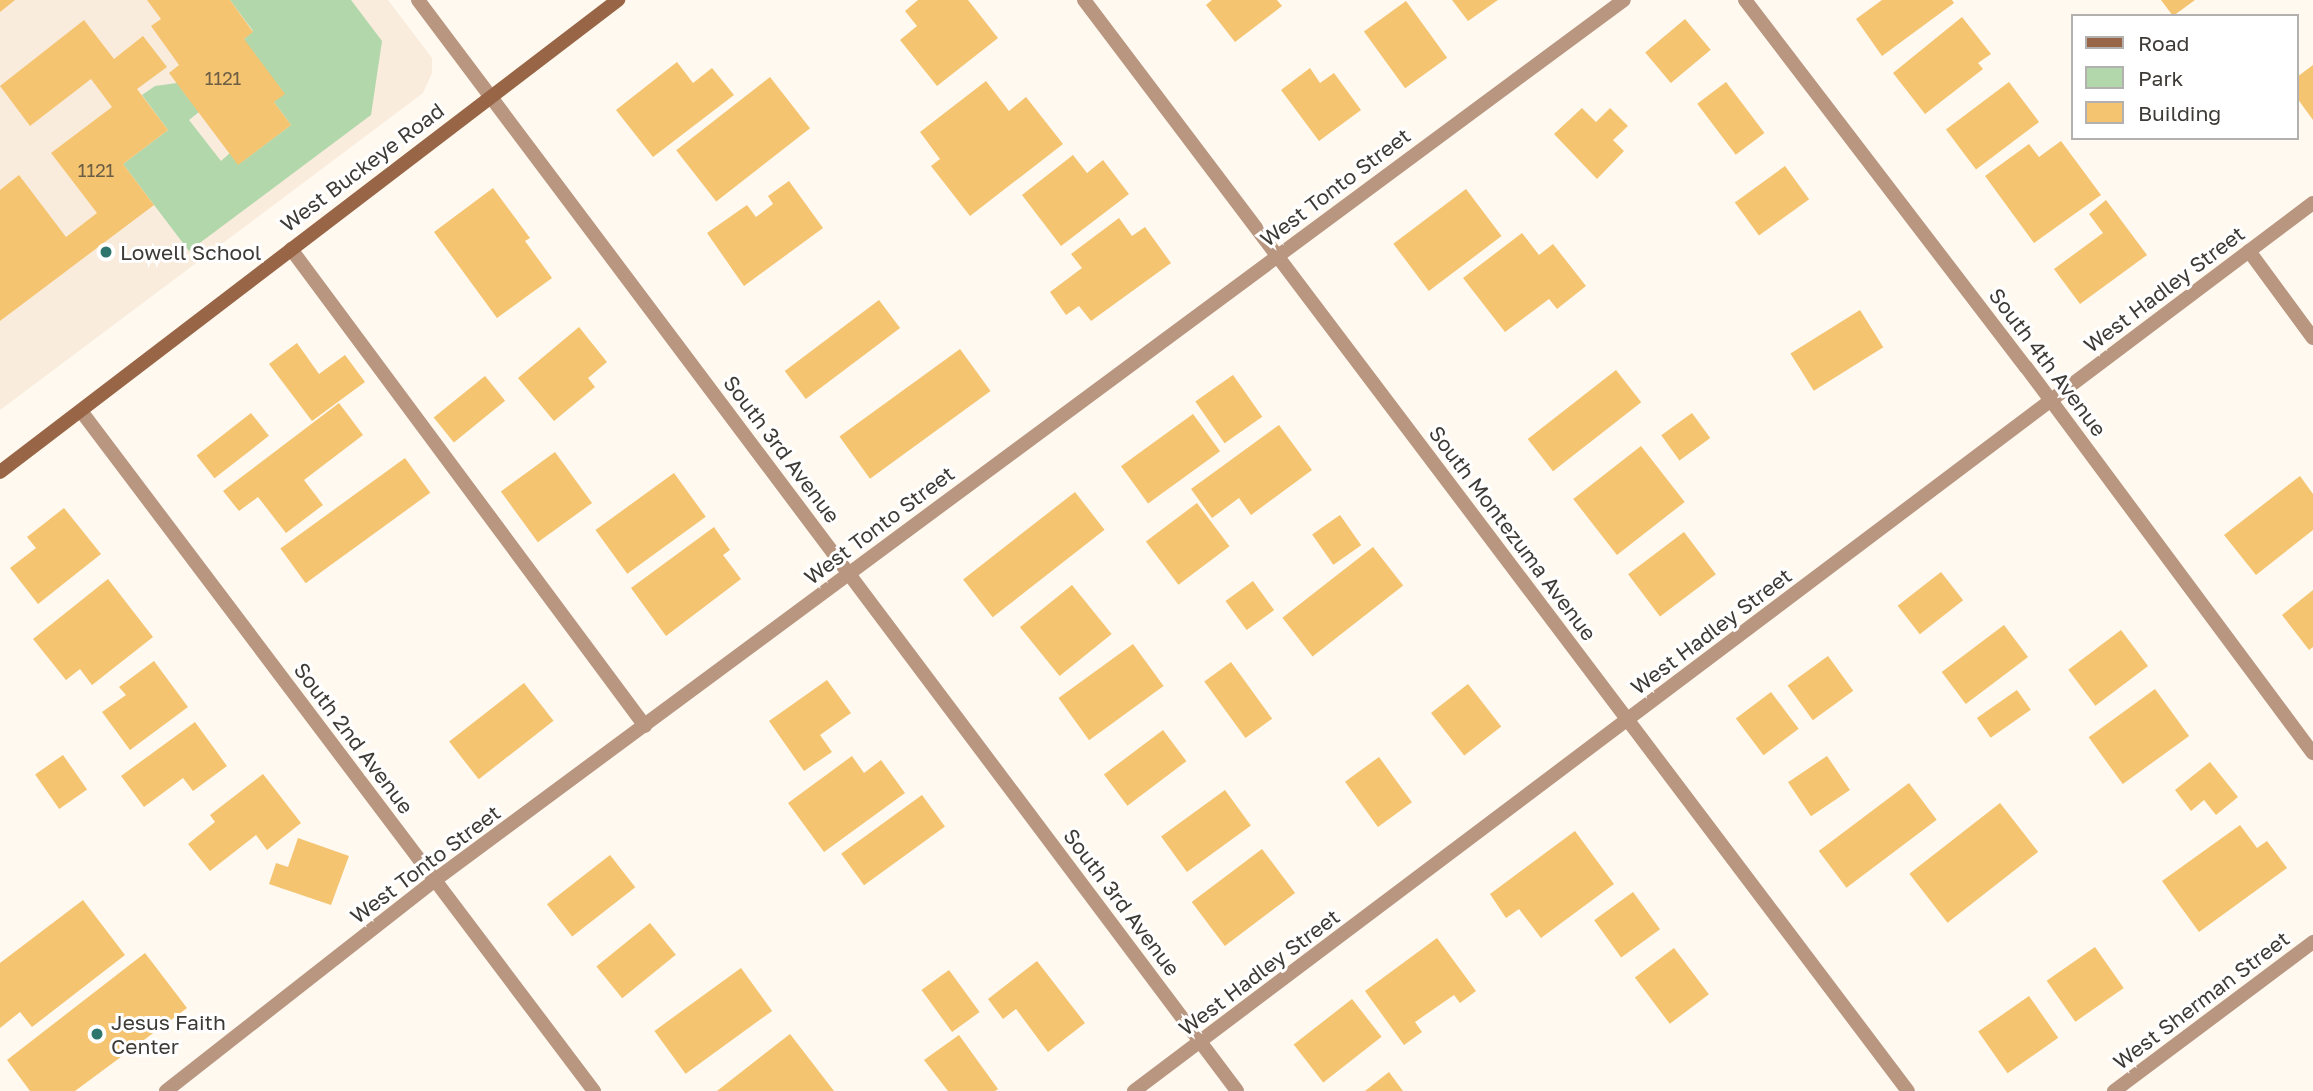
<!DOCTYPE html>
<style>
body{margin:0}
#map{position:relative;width:2313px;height:1091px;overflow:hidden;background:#fff9f0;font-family:"Golos Text",sans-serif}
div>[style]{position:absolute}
.built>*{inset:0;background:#f9ecdc}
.green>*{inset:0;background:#b1d7ab}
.building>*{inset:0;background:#f5c470;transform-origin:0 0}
.lane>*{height:14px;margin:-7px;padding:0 7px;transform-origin:7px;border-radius:7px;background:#b99680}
.street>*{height:14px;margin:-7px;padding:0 7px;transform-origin:7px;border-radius:7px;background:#b99680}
.secondary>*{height:14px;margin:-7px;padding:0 7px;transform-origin:7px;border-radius:7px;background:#986646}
.dots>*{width:19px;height:19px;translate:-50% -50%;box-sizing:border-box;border:4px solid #fff;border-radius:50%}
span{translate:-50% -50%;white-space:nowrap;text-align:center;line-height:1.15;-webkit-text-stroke:6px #fff;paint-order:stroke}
.number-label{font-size:18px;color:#6c5d45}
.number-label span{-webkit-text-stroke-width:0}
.street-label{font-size:21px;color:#3e3b37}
.poi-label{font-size:21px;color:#3e3b37}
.left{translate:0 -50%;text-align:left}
.legend{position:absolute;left:2071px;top:14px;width:228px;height:126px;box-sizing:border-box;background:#fff;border:2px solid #b2b1af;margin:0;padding:9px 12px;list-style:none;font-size:21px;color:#3e3b37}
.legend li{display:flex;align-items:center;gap:14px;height:35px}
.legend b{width:35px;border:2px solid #b2b1af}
</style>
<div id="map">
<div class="built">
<div style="clip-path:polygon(0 0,388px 0,432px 58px,432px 73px,423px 93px,0 410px)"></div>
</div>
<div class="green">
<div style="clip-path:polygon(230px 0,351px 0,382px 41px,371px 115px,189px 251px,123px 164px,168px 130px,142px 95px,155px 86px,177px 83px,199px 112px,189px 120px,221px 161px,230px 153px,239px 164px,291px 125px,274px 102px,244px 39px,253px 31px)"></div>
</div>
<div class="building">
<div style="clip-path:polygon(0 0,15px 0,0 12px)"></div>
<div style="clip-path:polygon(147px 0,230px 0,253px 32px,244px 39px,285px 94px,274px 102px,291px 125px,238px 165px,169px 73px,179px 65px,151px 26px,161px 19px)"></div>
<div style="clip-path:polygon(918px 0,968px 0,998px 38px,937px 86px,900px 40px,917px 26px,905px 11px)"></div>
<div style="clip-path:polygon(1212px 0,1277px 0,1282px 6px,1235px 42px,1206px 5px)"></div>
<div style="clip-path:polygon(1452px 0,1498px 0,1468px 21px)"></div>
<div style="clip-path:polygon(1882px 0,1952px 0,1954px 3px,1882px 56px,1856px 19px)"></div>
<div style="clip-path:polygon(2161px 0,2195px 0,2173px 16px)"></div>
<div style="left:1406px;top:1px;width:70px;height:52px;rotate:54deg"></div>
<div style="clip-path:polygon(1962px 17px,1991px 54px,1978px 63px,1983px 69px,1925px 114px,1893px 73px)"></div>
<div style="left:1685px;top:19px;width:40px;height:52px;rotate:50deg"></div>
<div style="clip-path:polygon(84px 20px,114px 59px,143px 36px,167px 67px,137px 89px,168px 130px,123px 164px,154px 205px,0 321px,0 190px,19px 175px,66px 237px,97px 213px,51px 153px,112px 107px,91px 79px,30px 126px,0 86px)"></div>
<div style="clip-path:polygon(677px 62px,693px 83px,712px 68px,734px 95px,653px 157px,616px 110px)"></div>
<div style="clip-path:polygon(2313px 65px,2313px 120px,2297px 98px,2297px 77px)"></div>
<div style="clip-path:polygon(1310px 68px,1320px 83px,1334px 73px,1361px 110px,1319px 141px,1281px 90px)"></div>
<div style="left:770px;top:77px;width:65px;height:119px;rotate:52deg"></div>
<div style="clip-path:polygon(986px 81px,1009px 111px,1026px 97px,1063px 144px,970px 216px,931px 166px,940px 159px,920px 132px)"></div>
<div style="left:1726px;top:82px;width:64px;height:36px;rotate:53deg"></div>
<div style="left:2009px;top:82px;width:50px;height:79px;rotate:53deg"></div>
<div style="clip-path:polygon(1582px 108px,1596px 122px,1610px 108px,1628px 126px,1613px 140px,1624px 151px,1597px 179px,1554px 134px)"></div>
<div style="clip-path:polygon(2061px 141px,2101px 195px,2034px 243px,1985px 176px,2029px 144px,2039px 157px)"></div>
<div style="clip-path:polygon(1073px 155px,1087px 173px,1103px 160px,1129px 194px,1061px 246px,1022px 195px)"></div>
<div style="left:1785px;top:166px;width:41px;height:62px;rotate:54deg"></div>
<div style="clip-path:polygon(789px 181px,823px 228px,744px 286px,707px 233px,747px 205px,756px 217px,773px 204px,768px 196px)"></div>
<div style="clip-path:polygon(493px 188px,530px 238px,525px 241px,552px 278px,497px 318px,434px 232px)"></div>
<div style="left:1466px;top:189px;width:59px;height:91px;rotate:53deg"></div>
<div style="clip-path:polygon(2106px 200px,2147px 255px,2080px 304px,2054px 269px,2103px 233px,2089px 214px)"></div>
<div style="clip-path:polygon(1119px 218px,1132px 236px,1145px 227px,1171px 263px,1091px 321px,1079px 306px,1066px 315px,1050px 292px,1082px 268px,1071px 254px)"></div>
<div style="clip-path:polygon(1522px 233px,1539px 255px,1553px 244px,1586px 286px,1557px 309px,1549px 299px,1505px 332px,1463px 278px)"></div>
<div style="left:879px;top:300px;width:35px;height:118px;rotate:53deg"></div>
<div style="left:1860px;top:310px;width:44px;height:82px;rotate:58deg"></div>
<div style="clip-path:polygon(579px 327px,607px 362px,588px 378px,595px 387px,554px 421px,518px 378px)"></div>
<div style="clip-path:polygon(297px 343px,319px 374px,345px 355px,365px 382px,312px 421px,269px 364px)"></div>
<div style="left:960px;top:349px;width:52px;height:149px;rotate:54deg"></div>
<div style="left:1616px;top:370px;width:41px;height:112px;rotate:52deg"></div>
<div style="left:1233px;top:375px;width:51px;height:46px;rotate:55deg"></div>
<div style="left:485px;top:376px;width:32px;height:66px;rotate:51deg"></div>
<div style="clip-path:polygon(339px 403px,363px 435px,304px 480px,323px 505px,286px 533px,258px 497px,239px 511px,223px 491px)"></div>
<div style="left:251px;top:413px;width:29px;height:69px;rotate:52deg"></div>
<div style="left:1692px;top:413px;width:31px;height:38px;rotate:54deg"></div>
<div style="left:1193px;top:414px;width:46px;height:89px;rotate:54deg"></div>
<div style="clip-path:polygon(1279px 425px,1312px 470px,1251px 515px,1239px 498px,1212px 518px,1191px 489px)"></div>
<div style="left:1641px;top:446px;width:71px;height:86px;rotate:52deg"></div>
<div style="left:555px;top:452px;width:63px;height:67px;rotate:54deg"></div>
<div style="left:405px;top:458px;width:43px;height:154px;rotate:54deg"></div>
<div style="left:674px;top:473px;width:54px;height:97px;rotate:54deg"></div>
<div style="clip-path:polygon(2300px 476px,2313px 494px,2313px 530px,2256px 575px,2224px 535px)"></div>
<div style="left:1075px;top:492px;width:48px;height:142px;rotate:52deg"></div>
<div style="left:1197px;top:503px;width:54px;height:64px;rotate:53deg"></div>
<div style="clip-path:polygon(64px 508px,101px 554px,38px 604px,10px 568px,36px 548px,27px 537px)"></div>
<div style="left:1340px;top:515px;width:37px;height:34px;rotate:55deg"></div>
<div style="clip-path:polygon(714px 527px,730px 550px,723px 555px,741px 579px,666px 636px,631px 588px)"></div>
<div style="left:1684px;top:532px;width:53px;height:70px;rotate:53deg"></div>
<div style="left:1373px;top:547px;width:49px;height:115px;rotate:52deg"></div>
<div style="left:1941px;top:572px;width:36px;height:55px;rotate:52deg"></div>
<div style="clip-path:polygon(108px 579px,153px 637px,92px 685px,80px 669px,66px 680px,33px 639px)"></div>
<div style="left:1253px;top:581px;width:36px;height:34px;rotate:54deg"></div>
<div style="left:1072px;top:585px;width:63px;height:67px;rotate:51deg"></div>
<div style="clip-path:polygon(2313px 590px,2313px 647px,2309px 650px,2282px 615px)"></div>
<div style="left:2004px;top:625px;width:40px;height:78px;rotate:53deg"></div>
<div style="left:2121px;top:630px;width:45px;height:66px;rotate:53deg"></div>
<div style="left:1133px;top:644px;width:52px;height:92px;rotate:54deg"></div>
<div style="left:1828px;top:656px;width:43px;height:50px;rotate:54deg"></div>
<div style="clip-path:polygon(154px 661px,188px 707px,130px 750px,102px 712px,126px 695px,119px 687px)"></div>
<div style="left:1231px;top:662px;width:70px;height:33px;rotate:54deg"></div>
<div style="clip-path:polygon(827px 680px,851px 713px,820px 735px,832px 752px,804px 771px,769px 721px)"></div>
<div style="left:524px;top:683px;width:48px;height:95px;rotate:52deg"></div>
<div style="left:1468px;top:684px;width:54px;height:47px;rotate:52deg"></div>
<div style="left:2155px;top:689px;width:58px;height:82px;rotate:54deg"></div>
<div style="left:2017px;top:690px;width:24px;height:49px;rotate:55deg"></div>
<div style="left:1771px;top:692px;width:46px;height:44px;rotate:53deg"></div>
<div style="clip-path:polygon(195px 722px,227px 766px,193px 791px,183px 778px,144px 807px,121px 776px)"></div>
<div style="left:1163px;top:730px;width:39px;height:74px;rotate:53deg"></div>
<div style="left:63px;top:755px;width:42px;height:34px;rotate:55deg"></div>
<div style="clip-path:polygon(852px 756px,864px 773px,881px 760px,905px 793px,824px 852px,788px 803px)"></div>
<div style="left:1827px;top:756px;width:41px;height:47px;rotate:56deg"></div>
<div style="left:1379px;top:757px;width:56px;height:42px;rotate:54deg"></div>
<div style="clip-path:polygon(2210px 762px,2238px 797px,2216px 815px,2204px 800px,2191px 811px,2175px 790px)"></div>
<div style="clip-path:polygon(263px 774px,301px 823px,267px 850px,256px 835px,210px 871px,188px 844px,215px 822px,210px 815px)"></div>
<div style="left:1909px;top:783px;width:46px;height:113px;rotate:53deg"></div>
<div style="left:1225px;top:790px;width:44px;height:79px;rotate:54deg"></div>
<div style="left:922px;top:795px;width:39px;height:100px;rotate:54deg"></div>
<div style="left:2000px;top:803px;width:62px;height:115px;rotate:52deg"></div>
<div style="clip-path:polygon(2240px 825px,2257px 848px,2267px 841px,2287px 868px,2199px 932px,2162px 881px)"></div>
<div style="clip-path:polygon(1575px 831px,1614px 884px,1541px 938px,1519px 909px,1506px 918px,1490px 894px)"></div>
<div style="clip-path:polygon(298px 838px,349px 856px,331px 905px,269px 884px,276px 863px,288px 867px)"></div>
<div style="left:1262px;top:849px;width:55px;height:88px;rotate:53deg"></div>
<div style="left:610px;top:855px;width:41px;height:80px;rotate:52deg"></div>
<div style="left:1633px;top:892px;width:46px;height:48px;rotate:54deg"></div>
<div style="clip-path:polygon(83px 900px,125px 955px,32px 1027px,20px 1012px,0 1028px,0 963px)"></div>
<div style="left:650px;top:923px;width:41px;height:69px;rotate:51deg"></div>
<div style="clip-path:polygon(1437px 938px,1476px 991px,1460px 1003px,1454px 995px,1415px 1022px,1422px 1032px,1404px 1045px,1365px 991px)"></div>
<div style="left:2095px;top:947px;width:50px;height:59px;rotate:55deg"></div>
<div style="left:1674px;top:948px;width:58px;height:49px;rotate:53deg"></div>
<div style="clip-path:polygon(145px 953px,187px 1008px,75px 1091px,30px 1091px,7px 1060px)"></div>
<div style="clip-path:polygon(1037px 961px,1085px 1023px,1048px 1052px,1016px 1009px,1003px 1019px,988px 999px)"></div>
<div style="left:741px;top:968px;width:53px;height:107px;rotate:54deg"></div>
<div style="left:949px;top:970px;width:52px;height:34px;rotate:54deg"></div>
<div style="left:2029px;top:996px;width:51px;height:62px;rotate:55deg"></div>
<div style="left:1352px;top:999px;width:48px;height:74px;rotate:52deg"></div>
<div style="clip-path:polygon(790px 1034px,834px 1091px,717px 1091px)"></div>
<div style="clip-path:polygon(959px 1035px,998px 1089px,995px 1091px,948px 1091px,924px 1060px)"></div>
<div style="clip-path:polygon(1389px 1072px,1403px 1091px,1365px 1091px)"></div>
</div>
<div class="lane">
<div style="left:291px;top:249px;width:594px;rotate:53.42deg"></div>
<div style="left:2249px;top:251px;width:108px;rotate:53.7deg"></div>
</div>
<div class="street">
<div style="left:418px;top:0;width:1364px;rotate:53.1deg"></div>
<div style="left:1084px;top:0;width:1367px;rotate:52.94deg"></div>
<div style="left:1745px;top:0;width:462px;rotate:52.6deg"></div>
<div style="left:2026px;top:367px;width:481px;rotate:53.4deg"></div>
<div style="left:81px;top:411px;width:852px;rotate:52.97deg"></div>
<div style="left:166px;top:1091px;width:342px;rotate:-38.1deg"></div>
<div style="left:435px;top:880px;width:1479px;rotate:-36.51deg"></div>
<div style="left:1134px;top:1091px;width:1476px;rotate:-36.99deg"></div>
<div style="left:2114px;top:1091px;width:249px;rotate:-36.8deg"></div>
</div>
<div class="secondary">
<div style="left:0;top:472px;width:778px;rotate:-37.37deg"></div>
</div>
<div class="dots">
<div style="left:106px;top:252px;background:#2d756d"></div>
<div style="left:97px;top:1034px;background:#2d756d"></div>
</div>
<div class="number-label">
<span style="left:223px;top:78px">1121</span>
<span style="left:96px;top:170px">1121</span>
</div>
<div class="street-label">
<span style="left:362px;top:167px;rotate:-37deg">West Buckeye Road</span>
<span style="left:1335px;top:187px;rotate:-37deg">West Tonto Street</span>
<span style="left:2164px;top:289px;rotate:-37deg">West Hadley Street</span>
<span style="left:2048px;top:362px;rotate:53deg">South 4th Avenue</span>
<span style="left:782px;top:449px;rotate:53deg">South 3rd Avenue</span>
<span style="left:879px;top:525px;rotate:-37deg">West Tonto Street</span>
<span style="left:1513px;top:533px;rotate:53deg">South Montezuma Avenue</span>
<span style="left:1711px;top:631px;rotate:-37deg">West Hadley Street</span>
<span style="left:354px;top:738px;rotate:53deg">South 2nd Avenue</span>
<span style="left:425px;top:864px;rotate:-37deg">West Tonto Street</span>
<span style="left:1122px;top:902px;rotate:53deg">South 3rd Avenue</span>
<span style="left:1259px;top:972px;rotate:-37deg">West Hadley Street</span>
<span style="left:2201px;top:1000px;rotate:-37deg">West Sherman Street</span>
</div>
<div class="poi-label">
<span class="left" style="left:120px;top:252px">Lowell School</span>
<span class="left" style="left:111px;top:1034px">Jesus Faith<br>Center</span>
</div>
<ul class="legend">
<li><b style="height:9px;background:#986646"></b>Road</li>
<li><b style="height:19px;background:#b1d7ab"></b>Park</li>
<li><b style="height:19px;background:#f5c470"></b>Building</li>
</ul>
</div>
